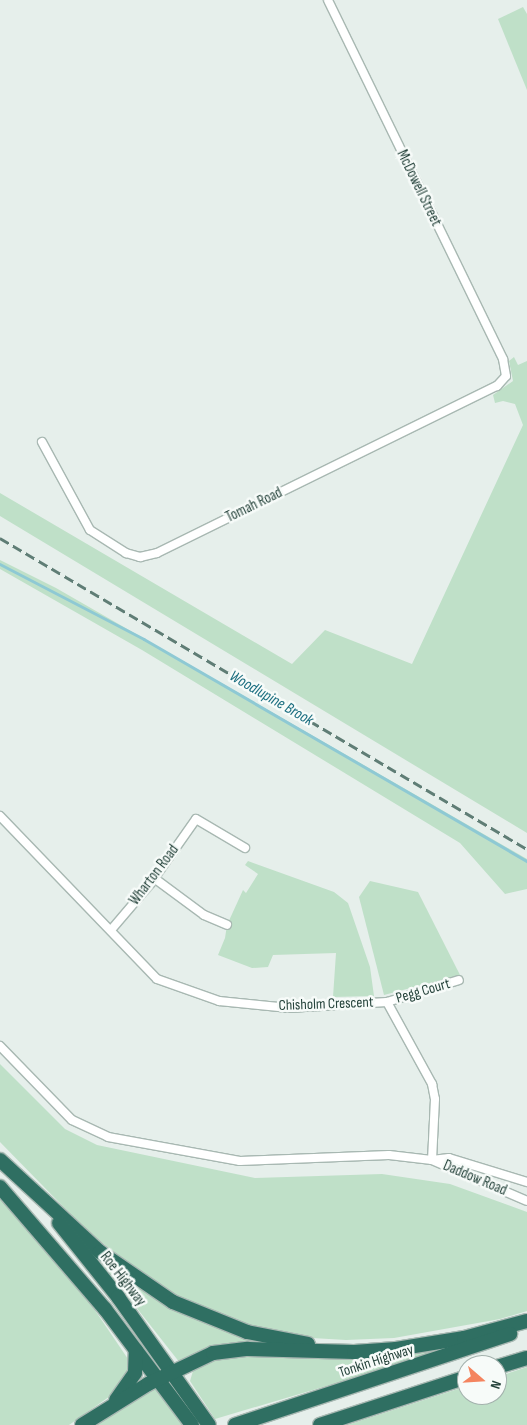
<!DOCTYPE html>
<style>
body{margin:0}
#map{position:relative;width:527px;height:1425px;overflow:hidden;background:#e6efeb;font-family:"Sofia Sans Condensed",sans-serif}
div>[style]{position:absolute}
.green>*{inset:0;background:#bfe0c8}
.stream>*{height:2.5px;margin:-1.25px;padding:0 1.25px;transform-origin:1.25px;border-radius:1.25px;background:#8ec9d4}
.roads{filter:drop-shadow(1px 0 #a8b8b2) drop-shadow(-1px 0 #a8b8b2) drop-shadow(0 1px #a8b8b2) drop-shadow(0 -1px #a8b8b2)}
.street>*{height:8px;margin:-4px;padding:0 4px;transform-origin:4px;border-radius:4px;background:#fff}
.highway>*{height:14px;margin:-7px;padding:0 7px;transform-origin:7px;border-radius:7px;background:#2f6f62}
.rail>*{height:2.5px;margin-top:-1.25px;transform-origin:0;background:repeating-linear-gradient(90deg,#5f7d75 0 10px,transparent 0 15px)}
span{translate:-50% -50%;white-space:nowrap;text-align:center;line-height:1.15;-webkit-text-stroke:5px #f7fbf9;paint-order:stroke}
.street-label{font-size:15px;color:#24423a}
.water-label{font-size:16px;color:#1c6f80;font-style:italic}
.north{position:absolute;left:457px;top:1355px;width:50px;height:50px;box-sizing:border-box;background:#f7fbf9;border:1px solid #a3b1ad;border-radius:50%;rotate:109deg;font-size:14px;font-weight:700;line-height:20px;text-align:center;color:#24423a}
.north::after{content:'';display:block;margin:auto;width:18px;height:22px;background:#f4845f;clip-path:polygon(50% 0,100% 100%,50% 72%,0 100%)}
</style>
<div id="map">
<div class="green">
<div style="clip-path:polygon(523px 7px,527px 14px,527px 90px,498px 19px)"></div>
<div style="clip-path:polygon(514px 357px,518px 365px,527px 361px,527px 833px,0 516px,0 493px,292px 664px,325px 630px,412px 664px,523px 425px,515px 404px,503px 401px,495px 403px,493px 395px,513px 381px,509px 361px)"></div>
<div style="clip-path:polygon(0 560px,56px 588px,527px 859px,527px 889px,505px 894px,460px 843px,142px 650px,0 569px)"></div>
<div style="clip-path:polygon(248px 861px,334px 892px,348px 903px,370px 967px,374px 996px,333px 997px,336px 953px,273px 955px,268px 967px,252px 968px,218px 955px,225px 938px,227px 925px,243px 890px,246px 893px,258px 874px,245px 865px)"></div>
<div style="clip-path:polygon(370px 881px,418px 892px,460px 975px,384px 995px,359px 897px)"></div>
<div style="clip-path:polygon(0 1064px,65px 1129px,97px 1145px,255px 1178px,382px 1174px,450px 1184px,527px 1212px,527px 1311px,500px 1319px,394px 1338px,346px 1340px,295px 1337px,246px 1325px,184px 1301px,145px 1276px,87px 1231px,0 1142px)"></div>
<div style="clip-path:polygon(0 1198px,86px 1297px,128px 1359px,128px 1371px,123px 1387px,69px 1425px,0 1425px)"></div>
<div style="clip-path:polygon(101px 1258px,142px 1290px,177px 1311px,264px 1343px,202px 1351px,180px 1363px,99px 1260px)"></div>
<div style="clip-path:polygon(465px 1345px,215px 1419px,190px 1381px,193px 1371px,201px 1364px,230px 1356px)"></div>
<div style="clip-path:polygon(527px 1367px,527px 1425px,347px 1425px,467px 1386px,467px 1395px,497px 1395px,497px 1377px)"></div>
<div style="clip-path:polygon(152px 1387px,157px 1387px,184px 1425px,92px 1425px)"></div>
</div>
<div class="stream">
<div style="left:0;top:564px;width:162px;rotate:27.5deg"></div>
<div style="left:144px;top:639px;width:443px;rotate:30.1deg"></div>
</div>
<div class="roads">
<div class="street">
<div style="left:42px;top:442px;width:100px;rotate:61.4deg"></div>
<div style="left:90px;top:530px;width:43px;rotate:32.6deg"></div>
<div style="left:126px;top:553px;width:15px;rotate:16deg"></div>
<div style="left:140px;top:557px;width:17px;rotate:-13deg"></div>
<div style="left:157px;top:553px;width:379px;rotate:-26.2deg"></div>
<div style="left:497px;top:386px;width:13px;rotate:-48deg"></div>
<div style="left:506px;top:376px;width:17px;rotate:-100deg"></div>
<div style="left:503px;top:359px;width:399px;rotate:-116deg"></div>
<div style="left:0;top:816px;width:226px;rotate:46.1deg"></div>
<div style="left:157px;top:979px;width:66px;rotate:19.5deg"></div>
<div style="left:219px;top:1001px;width:70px;rotate:5.7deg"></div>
<div style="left:289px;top:1008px;width:98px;rotate:-3.5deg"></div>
<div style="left:387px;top:1002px;width:94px;rotate:61.2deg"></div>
<div style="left:432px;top:1084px;width:15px;rotate:79deg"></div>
<div style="left:435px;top:1099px;width:61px;rotate:92.8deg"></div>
<div style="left:154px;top:878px;width:62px;rotate:36.5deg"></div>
<div style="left:204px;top:915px;width:25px;rotate:23deg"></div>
<div style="left:111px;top:930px;width:62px;rotate:-49.6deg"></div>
<div style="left:151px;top:883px;width:78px;rotate:-54.9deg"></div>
<div style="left:196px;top:819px;width:57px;rotate:30.6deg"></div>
<div style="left:387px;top:1002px;width:75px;rotate:-17deg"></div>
<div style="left:0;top:1046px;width:103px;rotate:45.8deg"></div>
<div style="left:72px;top:1120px;width:40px;rotate:25deg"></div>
<div style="left:108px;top:1137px;width:134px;rotate:10.3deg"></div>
<div style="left:240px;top:1161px;width:149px;rotate:-2.3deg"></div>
<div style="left:389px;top:1155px;width:43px;rotate:6.6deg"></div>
<div style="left:432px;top:1160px;width:17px;rotate:-7deg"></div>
<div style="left:449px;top:1158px;width:82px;rotate:17.1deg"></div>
<div style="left:432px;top:1160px;width:103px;rotate:23.3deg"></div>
</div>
<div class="highway">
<div style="left:0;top:1160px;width:136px;rotate:42.6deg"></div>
<div style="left:100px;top:1252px;width:88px;rotate:34.4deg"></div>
<div style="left:173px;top:1302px;width:80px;rotate:22.1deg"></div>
<div style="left:247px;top:1332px;width:62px;rotate:11.1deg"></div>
<div style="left:0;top:1187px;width:161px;rotate:49.3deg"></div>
<div style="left:105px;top:1309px;width:145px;rotate:53.1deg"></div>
<div style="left:59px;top:1223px;width:95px;rotate:51.4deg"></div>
<div style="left:118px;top:1297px;width:157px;rotate:54.6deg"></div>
<div style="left:497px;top:1367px;width:31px;rotate:-17deg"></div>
<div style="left:116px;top:1400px;width:33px;rotate:-55deg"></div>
<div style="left:135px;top:1373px;width:23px;rotate:-88deg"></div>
<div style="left:82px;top:1425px;width:78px;rotate:-31.8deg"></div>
<div style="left:148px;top:1384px;width:72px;rotate:-25.5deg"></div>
<div style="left:213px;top:1353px;width:35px;rotate:-7deg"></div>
<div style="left:248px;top:1349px;width:106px;rotate:1.6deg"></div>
<div style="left:354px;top:1352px;width:42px;rotate:-4.1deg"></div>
<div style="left:396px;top:1349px;width:69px;rotate:-9.2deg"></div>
<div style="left:464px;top:1338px;width:65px;rotate:-15.1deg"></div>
<div style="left:235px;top:1425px;width:290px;rotate:-18.3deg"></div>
<div style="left:320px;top:1425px;width:155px;rotate:-18.1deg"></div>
</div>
</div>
<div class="rail">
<div style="left:0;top:538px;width:612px;rotate:30.55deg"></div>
</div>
<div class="street-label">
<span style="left:419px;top:188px;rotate:64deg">McDowell Street</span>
<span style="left:254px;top:505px;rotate:-26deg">Tomah Road</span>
<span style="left:154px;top:875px;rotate:-53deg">Wharton Road</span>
<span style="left:423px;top:991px;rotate:-16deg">Pegg Court</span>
<span style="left:326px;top:1004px;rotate:-2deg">Chisholm Crescent</span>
<span style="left:475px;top:1178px;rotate:23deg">Daddow Road</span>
<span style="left:123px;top:1279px;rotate:52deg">Roe Highway</span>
<span style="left:376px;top:1361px;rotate:-18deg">Tonkin Highway</span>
</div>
<div class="water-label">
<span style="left:271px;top:699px;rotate:30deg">Woodlupine Brook</span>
</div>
<div class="north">N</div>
</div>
